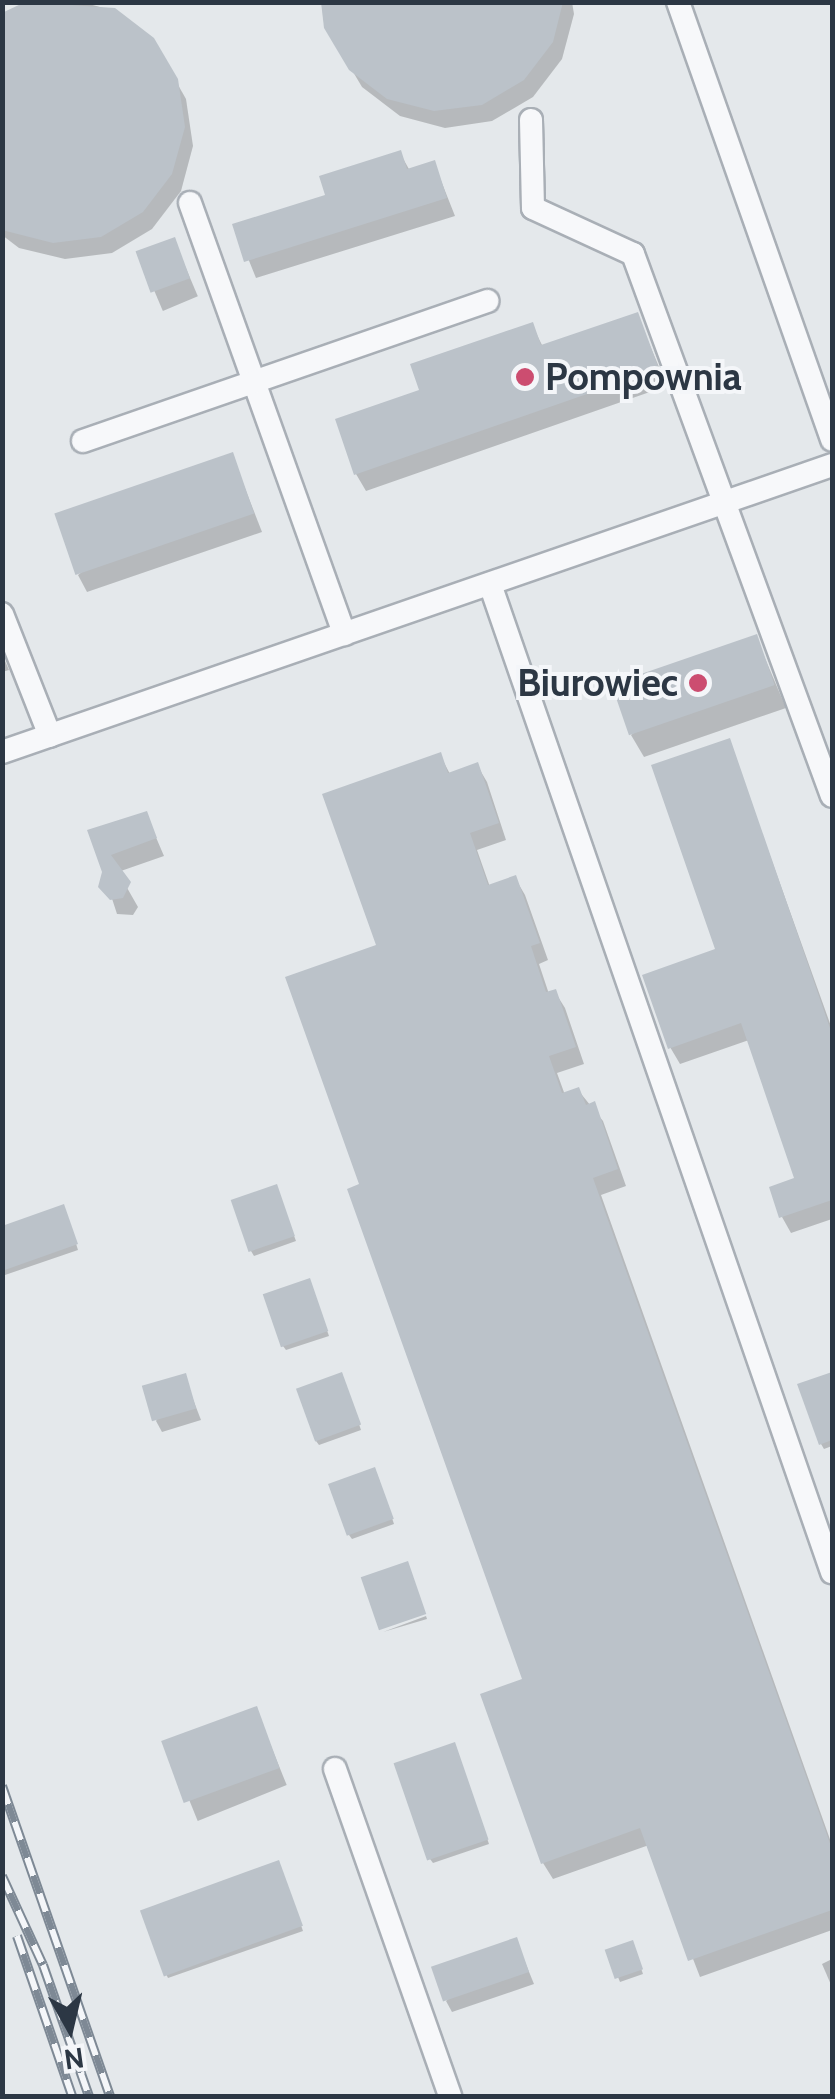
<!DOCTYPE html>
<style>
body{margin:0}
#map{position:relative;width:835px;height:2099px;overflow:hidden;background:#e4e8eb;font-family:Cabin,sans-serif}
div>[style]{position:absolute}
.shadow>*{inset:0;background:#0003;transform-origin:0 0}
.building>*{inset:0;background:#bbc2c9;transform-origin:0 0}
.roads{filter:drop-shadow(2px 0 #a9afb6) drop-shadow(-2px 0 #a9afb6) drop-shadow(0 2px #a9afb6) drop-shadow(0 -2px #a9afb6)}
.minor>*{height:22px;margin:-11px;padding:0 11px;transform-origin:11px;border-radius:11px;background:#f7f8fa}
.rail>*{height:10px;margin-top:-5px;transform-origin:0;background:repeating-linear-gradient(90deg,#f4f6f9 0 19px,#7e8995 0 38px);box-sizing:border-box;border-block:2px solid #7e8995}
.dots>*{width:28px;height:28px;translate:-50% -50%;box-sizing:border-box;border:5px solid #f4f6f9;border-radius:50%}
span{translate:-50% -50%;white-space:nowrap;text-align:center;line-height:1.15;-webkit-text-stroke:8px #f4f6f9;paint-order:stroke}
.poi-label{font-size:38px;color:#2c3744;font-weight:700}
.left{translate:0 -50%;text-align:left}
.right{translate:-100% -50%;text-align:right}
.frame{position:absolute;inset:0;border:5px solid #2c3744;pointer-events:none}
.north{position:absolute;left:20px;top:1979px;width:100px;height:100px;-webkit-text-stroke:8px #f4f6f9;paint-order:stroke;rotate:172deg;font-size:28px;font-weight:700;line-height:40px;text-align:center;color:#2c3744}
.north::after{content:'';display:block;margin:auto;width:35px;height:45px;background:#2c3744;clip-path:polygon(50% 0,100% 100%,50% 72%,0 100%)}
</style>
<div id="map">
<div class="shadow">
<div style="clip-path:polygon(82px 2px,114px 11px,152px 39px,186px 99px,193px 146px,181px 191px,152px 229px,112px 253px,65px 259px,19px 248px,2px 235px,2px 16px,21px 6px)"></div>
<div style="clip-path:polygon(323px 2px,572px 2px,574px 14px,562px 59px,533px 97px,492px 121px,445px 128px,400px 116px,362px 87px,327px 28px)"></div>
<div style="clip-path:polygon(400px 153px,410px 171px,434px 163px,455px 216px,256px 278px,235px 226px,328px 196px)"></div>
<div style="left:174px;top:240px;width:61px;height:38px;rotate:67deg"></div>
<div style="clip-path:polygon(637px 315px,667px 386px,366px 491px,356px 474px,532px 325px,543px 347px)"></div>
<div style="clip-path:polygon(232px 455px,262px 532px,87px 592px,78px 575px)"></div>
<div style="clip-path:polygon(756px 637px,786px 708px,644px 757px,631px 735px)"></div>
<div style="clip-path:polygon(2px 654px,9px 670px,2px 672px)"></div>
<div style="clip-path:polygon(729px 741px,832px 1029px,832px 1219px,791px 1233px,782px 1217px,798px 1180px,749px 1040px,680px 1064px,670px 1047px,718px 951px)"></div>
<div style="clip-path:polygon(440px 755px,450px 774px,477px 765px,487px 782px,506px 840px,477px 850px,490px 887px,515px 878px,525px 895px,548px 960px,539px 964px,549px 994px,555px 992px,565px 1008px,584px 1064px,557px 1073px,565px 1095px,578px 1090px,603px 1121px,626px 1186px,601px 1195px,832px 1845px,832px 1930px,700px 1977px,649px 1845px,553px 1879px,543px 1863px,525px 1681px,362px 1186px,379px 947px)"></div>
<div style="clip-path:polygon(146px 814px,164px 856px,118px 872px,138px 907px,133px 915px,117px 914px,90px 831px)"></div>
<div style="clip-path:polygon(278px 1192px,296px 1241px,254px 1256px,251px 1251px)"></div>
<div style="clip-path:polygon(66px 1212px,78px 1250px,5px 1275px,2px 1271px)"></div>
<div style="clip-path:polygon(311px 1285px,329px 1336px,286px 1350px,283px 1346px)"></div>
<div style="clip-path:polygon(830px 1375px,832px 1446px,824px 1449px,821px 1444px)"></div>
<div style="clip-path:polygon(184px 1376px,201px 1420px,162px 1432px,156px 1421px)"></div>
<div style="clip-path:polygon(344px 1380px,361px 1430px,319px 1445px,316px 1441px)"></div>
<div style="clip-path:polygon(377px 1474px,394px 1524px,352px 1539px,349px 1535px)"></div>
<div style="clip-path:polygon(426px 1616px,427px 1619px,383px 1632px)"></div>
<div style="left:256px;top:1709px;width:82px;height:96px;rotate:68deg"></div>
<div style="clip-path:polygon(456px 1750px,489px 1844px,433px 1863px,430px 1859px)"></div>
<div style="clip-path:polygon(281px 1868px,303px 1931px,168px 1978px,166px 1974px)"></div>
<div style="clip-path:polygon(516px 1940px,534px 1984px,452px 2012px,446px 2001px)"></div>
<div style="clip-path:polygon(634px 1948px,643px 1974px,620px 1982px,608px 1952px)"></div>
<div style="clip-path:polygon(832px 1959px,832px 1987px,822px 1964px)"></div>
</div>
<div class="building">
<div style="clip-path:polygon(25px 2px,115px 8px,154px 38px,178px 79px,185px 127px,172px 174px,143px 212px,101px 237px,53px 243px,2px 230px,2px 13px)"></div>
<div style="clip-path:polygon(321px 2px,563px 2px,553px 42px,524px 80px,482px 105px,434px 111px,387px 99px,349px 70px,324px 28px)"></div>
<div style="clip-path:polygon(401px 150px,407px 169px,435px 160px,447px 198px,244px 262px,232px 224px,325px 195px,319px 176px)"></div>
<div style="left:175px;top:237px;width:44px;height:42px;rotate:70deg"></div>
<div style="clip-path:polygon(638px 312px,659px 369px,354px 475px,335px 419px,419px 390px,410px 364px,533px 322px,541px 345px)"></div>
<div style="left:233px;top:452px;width:65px;height:189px;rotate:71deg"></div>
<div style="left:757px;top:634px;width:54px;height:154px;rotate:71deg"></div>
<div style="clip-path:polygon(730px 738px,832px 1034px,832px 1200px,779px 1218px,769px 1187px,794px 1178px,741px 1023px,668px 1049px,642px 975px,715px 949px,651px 765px)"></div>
<div style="clip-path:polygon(441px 752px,448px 773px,478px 762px,499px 823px,470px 833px,488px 885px,516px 875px,540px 943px,531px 946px,546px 992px,556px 989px,576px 1047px,549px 1056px,562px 1093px,579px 1087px,586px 1105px,595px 1101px,618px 1169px,593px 1178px,832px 1849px,832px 1910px,688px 1961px,640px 1828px,541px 1864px,480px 1694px,522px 1679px,347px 1189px,359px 1184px,285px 977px,376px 945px,322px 794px)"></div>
<div style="clip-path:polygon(147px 811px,157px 838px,111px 855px,131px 882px,123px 898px,110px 900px,98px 887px,102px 872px,87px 830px)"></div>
<div style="left:277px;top:1184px;width:55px;height:49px;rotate:71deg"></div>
<div style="clip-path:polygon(64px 1204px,78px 1244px,2px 1271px,2px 1226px)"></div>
<div style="left:310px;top:1278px;width:56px;height:50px;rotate:71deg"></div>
<div style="left:342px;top:1372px;width:56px;height:49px;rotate:70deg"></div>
<div style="clip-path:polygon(832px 1372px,832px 1440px,819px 1445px,797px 1384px)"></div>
<div style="left:186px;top:1373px;width:37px;height:46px;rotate:74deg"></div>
<div style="left:375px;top:1467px;width:55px;height:50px;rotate:70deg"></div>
<div style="left:408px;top:1561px;width:56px;height:50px;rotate:71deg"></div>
<div style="left:257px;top:1706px;width:66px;height:102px;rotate:70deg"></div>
<div style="left:455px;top:1742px;width:103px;height:65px;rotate:71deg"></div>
<div style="left:279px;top:1860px;width:70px;height:148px;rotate:70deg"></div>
<div style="left:517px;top:1937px;width:37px;height:91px;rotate:71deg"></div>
<div style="left:633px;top:1940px;width:31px;height:30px;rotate:71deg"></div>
</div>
<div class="roads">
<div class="minor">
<div style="left:678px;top:2px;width:464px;rotate:70.6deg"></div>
<div style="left:531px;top:120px;width:88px;rotate:88.7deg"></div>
<div style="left:533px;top:208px;width:110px;rotate:24.7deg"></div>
<div style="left:633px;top:254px;width:577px;rotate:69.84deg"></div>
<div style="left:190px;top:203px;width:458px;rotate:70.3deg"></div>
<div style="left:83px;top:441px;width:428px;rotate:-19.1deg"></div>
<div style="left:490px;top:584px;width:1046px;rotate:70.91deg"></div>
<div style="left:2px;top:614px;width:131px;rotate:68.5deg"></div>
<div style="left:2px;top:752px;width:878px;rotate:-19.07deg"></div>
<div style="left:335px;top:1769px;width:347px;rotate:70.6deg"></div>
</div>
</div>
<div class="rail">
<div style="left:2px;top:1786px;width:328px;rotate:70.8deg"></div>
<div style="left:2px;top:1876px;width:98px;rotate:65.3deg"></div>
<div style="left:43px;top:1965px;width:139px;rotate:70.7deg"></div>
<div style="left:17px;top:1936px;width:169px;rotate:71deg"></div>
</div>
<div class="dots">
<div style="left:525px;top:377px;background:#cc4d70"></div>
<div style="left:698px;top:683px;background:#cc4d70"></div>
</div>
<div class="poi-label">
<span class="left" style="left:545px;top:377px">Pompownia</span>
<span class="right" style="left:678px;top:683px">Biurowiec</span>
</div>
<div class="frame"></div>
<div class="north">N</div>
</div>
